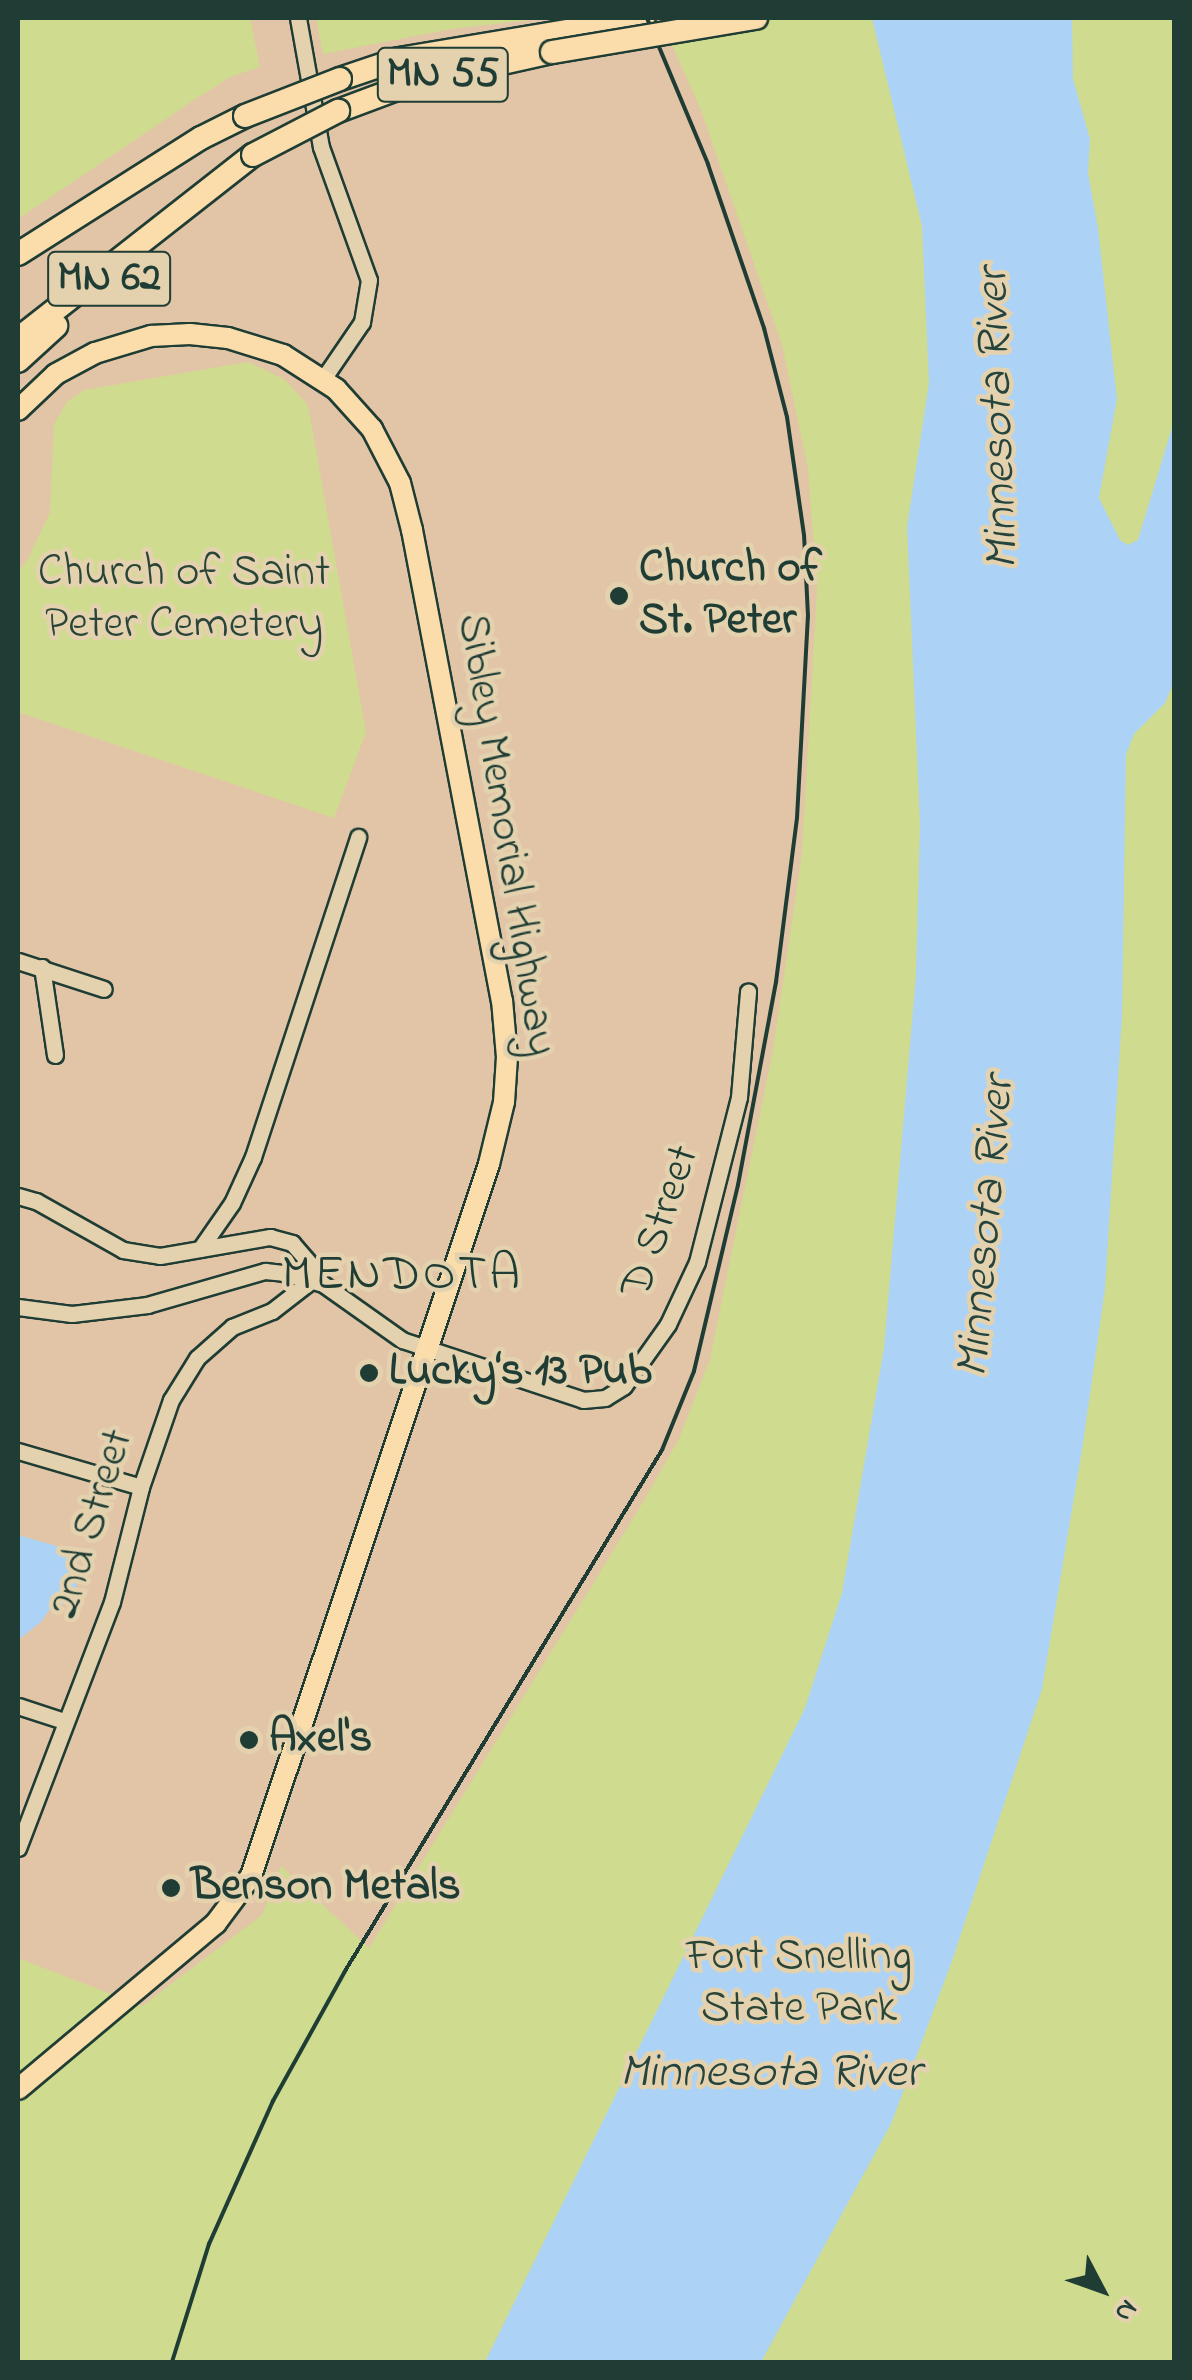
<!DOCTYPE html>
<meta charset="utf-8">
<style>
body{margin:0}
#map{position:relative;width:1192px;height:2380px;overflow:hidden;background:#e2c5a6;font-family:"Indie Flower",sans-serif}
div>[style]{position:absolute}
.green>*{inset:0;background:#cfdb8e}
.water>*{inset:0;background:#acd3f6}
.roads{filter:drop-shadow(2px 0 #1f3d34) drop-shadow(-2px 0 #1f3d34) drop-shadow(0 2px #1f3d34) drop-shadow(0 -2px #1f3d34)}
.minor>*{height:15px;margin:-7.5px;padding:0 7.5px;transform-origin:7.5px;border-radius:7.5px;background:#e4d2af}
.major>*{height:20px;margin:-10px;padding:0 10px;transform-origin:10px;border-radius:10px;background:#fbddab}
.highway>*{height:22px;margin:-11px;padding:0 11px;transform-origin:11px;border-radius:11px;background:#fbddab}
.rail>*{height:4px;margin:-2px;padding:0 2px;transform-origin:2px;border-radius:2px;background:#1f3d34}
.bridges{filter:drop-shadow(2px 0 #1f3d34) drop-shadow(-2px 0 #1f3d34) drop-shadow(0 2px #1f3d34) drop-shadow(0 -2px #1f3d34)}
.highway-bridge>*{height:22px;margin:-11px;padding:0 11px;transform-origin:11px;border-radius:11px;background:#fbddab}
.dots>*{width:28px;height:28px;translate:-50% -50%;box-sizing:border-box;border:5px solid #e4d2af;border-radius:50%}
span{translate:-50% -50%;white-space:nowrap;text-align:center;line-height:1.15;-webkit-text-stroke:9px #e4d2af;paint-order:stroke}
.shield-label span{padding:2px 8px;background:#e4d2af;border:2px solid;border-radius:8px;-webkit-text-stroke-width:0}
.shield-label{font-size:42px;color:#1f3d34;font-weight:700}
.poi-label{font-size:45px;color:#1f3d34;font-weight:700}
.left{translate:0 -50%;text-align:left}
.park-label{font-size:45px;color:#284538}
.street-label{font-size:45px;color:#1f3d34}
.water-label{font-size:48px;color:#26443e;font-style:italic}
.quarter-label{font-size:50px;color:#1f3d34;letter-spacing:2.5px}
.frame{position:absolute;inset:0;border:20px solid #1f3d34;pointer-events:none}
.north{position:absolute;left:1052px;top:2240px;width:100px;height:100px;-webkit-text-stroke:8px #e4d2af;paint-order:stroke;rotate:131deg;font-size:28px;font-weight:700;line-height:40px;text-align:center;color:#1f3d34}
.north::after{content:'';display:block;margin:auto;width:35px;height:45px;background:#1f3d34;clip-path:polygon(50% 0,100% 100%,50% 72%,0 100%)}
</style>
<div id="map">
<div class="green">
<div style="clip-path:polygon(18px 18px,250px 18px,260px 67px,230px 77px,194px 100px,18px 219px)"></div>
<div style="clip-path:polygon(316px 18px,547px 18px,451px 29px,323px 54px)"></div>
<div style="clip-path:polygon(660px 18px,1174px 18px,1174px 2362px,18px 2362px,18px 1958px,142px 2006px,262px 1915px,281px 1866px,369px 1948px,639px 1509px,679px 1439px,710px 1359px,773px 1050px,802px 854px,817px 590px,808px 468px,782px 345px,701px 110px)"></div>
<div style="clip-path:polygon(248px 362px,284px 379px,308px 405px,366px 732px,334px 818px,18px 712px,18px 571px,28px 559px,50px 512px,54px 424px,67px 402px,84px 390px)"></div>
</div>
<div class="water">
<div style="clip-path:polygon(872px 18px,1072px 18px,1073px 79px,1090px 139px,1088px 173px,1098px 228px,1117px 399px,1099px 498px,1120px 540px,1128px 545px,1138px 540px,1174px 421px,1174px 682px,1165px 703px,1134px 734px,1126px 755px,1122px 1016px,1105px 1289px,1082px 1450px,1042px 1689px,952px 1961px,891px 2124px,761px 2362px,485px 2362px,805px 1708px,842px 1593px,884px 1348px,916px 975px,920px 824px,907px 527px,929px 383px,922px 226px)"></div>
<div style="clip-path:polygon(18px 1535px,67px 1549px,77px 1578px,76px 1595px,65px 1604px,52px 1606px,41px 1622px,18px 1640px)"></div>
</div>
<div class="roads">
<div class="minor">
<div style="left:298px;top:18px;width:131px;rotate:79.9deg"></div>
<div style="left:321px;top:147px;width:141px;rotate:70.2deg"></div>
<div style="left:369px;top:280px;width:43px;rotate:99.5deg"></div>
<div style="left:362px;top:322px;width:69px;rotate:124.4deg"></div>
<div style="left:18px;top:961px;width:90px;rotate:18deg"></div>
<div style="left:42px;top:967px;width:89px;rotate:81.6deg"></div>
<div style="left:18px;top:1196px;width:19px;rotate:16deg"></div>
<div style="left:36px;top:1201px;width:100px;rotate:29.4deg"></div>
<div style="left:123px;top:1250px;width:37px;rotate:9deg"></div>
<div style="left:160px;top:1256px;width:112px;rotate:-9.8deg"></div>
<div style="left:270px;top:1237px;width:23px;rotate:15deg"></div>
<div style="left:292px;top:1243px;width:30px;rotate:49deg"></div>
<div style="left:312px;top:1266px;width:14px;rotate:90deg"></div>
<div style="left:200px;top:1249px;width:56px;rotate:-55.2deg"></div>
<div style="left:232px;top:1203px;width:51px;rotate:-65.5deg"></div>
<div style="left:253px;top:1157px;width:337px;rotate:-71.8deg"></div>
<div style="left:18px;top:1307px;width:54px;rotate:7.4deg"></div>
<div style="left:72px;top:1314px;width:76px;rotate:-6.8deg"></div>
<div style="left:147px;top:1305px;width:123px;rotate:-16.1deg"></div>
<div style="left:265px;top:1271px;width:18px;rotate:6deg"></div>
<div style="left:283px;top:1273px;width:41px;rotate:15.4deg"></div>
<div style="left:323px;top:1284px;width:97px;rotate:35.3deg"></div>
<div style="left:402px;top:1340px;width:191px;rotate:18.3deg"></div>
<div style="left:583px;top:1400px;width:22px;rotate:-5deg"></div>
<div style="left:605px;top:1398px;width:22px;rotate:-32deg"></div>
<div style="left:624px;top:1386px;width:76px;rotate:-54.6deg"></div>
<div style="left:668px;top:1324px;width:68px;rotate:-64.9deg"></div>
<div style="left:697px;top:1262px;width:170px;rotate:-75.7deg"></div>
<div style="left:739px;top:1097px;width:106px;rotate:-85.1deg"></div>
<div style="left:18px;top:1451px;width:128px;rotate:16.3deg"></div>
<div style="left:18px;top:1706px;width:48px;rotate:18.1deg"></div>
<div style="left:18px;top:1848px;width:263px;rotate:-69.1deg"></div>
<div style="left:112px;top:1602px;width:119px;rotate:-75.8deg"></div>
<div style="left:141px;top:1487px;width:92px;rotate:-71deg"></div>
<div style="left:171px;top:1400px;width:49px;rotate:-58.2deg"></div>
<div style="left:197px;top:1358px;width:47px;rotate:-41.5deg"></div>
<div style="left:232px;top:1327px;width:43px;rotate:-21.8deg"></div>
<div style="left:272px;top:1311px;width:51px;rotate:-37.8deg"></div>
</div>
<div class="major">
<div style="left:18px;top:410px;width:52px;rotate:-43.5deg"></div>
<div style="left:56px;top:374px;width:44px;rotate:-28.3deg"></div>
<div style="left:95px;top:353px;width:59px;rotate:-16.9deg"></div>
<div style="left:151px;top:336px;width:39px;rotate:-3deg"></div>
<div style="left:190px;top:334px;width:38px;rotate:6deg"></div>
<div style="left:228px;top:338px;width:58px;rotate:17.2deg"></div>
<div style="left:283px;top:355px;width:63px;rotate:32.7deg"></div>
<div style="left:336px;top:389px;width:54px;rotate:48deg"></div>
<div style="left:372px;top:429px;width:61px;rotate:62.6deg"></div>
<div style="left:400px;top:483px;width:49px;rotate:75.7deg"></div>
<div style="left:412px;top:530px;width:479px;rotate:79.2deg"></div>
<div style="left:502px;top:1000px;width:57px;rotate:85deg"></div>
<div style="left:507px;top:1057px;width:45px;rotate:93.8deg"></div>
<div style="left:504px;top:1102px;width:64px;rotate:103.6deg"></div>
<div style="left:489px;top:1164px;width:751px;rotate:108.48deg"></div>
<div style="left:251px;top:1876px;width:59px;rotate:126.7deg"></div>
<div style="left:216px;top:1923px;width:258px;rotate:140deg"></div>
</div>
<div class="highway">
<div style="left:340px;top:79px;width:62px;rotate:-18.7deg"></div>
<div style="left:399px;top:59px;width:248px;rotate:-9.5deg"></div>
<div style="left:338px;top:111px;width:80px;rotate:-20.5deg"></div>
<div style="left:413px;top:83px;width:142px;rotate:-12.6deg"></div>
<div style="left:18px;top:254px;width:217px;rotate:-32.4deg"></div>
<div style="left:201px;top:138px;width:49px;rotate:-26.6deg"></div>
<div style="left:18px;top:339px;width:298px;rotate:-38.1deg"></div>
<div style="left:18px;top:361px;width:52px;rotate:-42.6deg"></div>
</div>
</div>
<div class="rail">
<div style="left:172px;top:2362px;width:124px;rotate:-72.6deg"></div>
<div style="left:209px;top:2244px;width:157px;rotate:-65.9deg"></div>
<div style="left:273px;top:2101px;width:149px;rotate:-61deg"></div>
<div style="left:345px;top:1971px;width:610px;rotate:-58.68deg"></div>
<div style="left:662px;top:1450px;width:85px;rotate:-67.9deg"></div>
<div style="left:694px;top:1371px;width:191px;rotate:-76.7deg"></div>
<div style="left:738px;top:1185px;width:207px;rotate:-79.4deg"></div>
<div style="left:776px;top:982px;width:165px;rotate:-82.7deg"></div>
<div style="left:797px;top:818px;width:202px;rotate:-86.9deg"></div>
<div style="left:808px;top:616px;width:81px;rotate:-92.8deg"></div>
<div style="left:804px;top:535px;width:119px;rotate:-98.2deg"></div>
<div style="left:787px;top:417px;width:92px;rotate:-104.5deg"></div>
<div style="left:764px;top:328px;width:173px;rotate:-108.9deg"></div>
<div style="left:708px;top:164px;width:158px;rotate:-112.7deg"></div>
</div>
<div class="bridges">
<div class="highway-bridge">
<div style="left:552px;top:52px;width:207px;rotate:-9.5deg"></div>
<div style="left:245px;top:116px;width:102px;rotate:-21.3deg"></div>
<div style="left:253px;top:155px;width:96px;rotate:-27.4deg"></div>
</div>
</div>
<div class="dots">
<div style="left:619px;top:596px;background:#1f3d34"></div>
<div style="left:369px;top:1373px;background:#1f3d34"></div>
<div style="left:249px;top:1740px;background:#1f3d34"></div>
<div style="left:171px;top:1888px;background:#1f3d34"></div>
</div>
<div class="shield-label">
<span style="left:443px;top:75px">MN 55</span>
<span style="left:109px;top:279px">MN 62</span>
</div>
<div class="poi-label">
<span class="left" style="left:639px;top:596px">Church of<br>St. Peter</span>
<span class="left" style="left:389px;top:1373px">Lucky‘s 13 Pub</span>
<span class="left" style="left:269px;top:1740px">Axel's</span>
<span class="left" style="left:191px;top:1888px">Benson Metals</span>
</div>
<div class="park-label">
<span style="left:184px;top:600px">Church of Saint<br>Peter Cemetery</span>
<span style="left:799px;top:1984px">Fort Snelling<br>State Park</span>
</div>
<div class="street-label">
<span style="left:505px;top:835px;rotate:81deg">Sibley Memorial Highway</span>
<span style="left:662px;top:1222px;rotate:-71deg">D Street</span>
<span style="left:93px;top:1524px;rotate:-73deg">2nd Street</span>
</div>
<div class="water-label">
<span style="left:999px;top:419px;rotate:-92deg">Minnesota River</span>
<span style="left:987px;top:1227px;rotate:-85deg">Minnesota River</span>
<span style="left:770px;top:2074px">Minnesota River</span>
</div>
<div class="quarter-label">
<span style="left:402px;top:1276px">MENDOTA</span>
</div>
<div class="frame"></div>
<div class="north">N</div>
</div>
